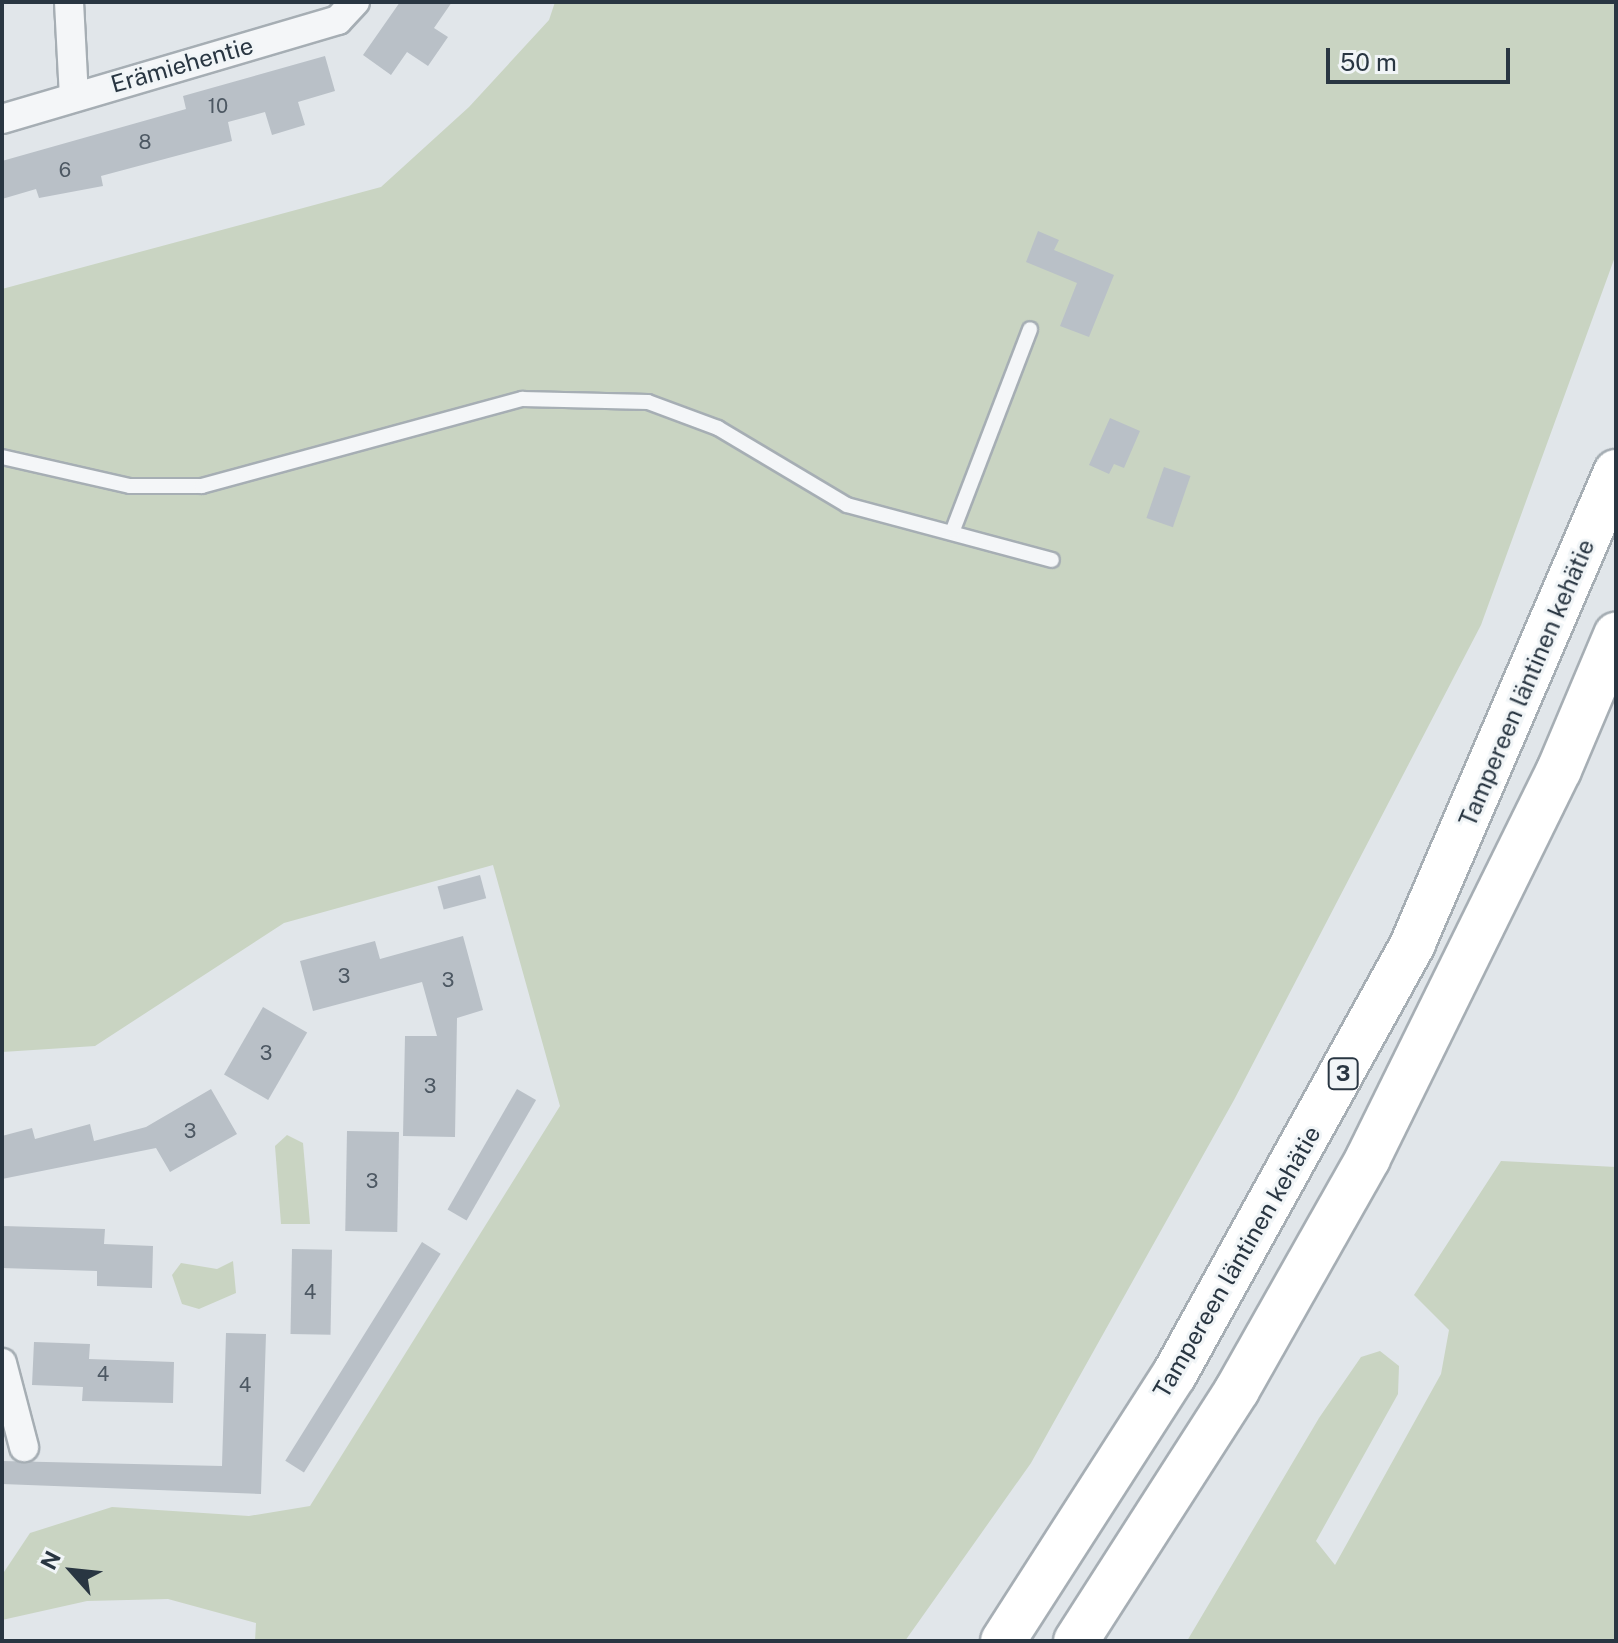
<!DOCTYPE html>
<meta charset="utf-8">
<style>
body{margin:0}
#map{position:relative;width:1618px;height:1643px;overflow:hidden;background:#e1e6ea;font-family:"Public Sans",sans-serif}
div>[style]{position:absolute}
.green>*{inset:0;background:#c9d4c2}
.building>*{inset:0;background:#b9c0c7;transform-origin:0 0}
.roads{filter:drop-shadow(2px 0 #a6aeb4) drop-shadow(-2px 0 #a6aeb4) drop-shadow(0 2px #a6aeb4) drop-shadow(0 -2px #a6aeb4)}
.service>*{height:14px;margin:-7px;padding:0 7px;transform-origin:7px;border-radius:7px;background:#f4f6f8}
.minor>*{height:28px;margin:-14px;padding:0 14px;transform-origin:14px;border-radius:14px;background:#f4f6f8}
.motorway>*{height:44px;margin:-22px;padding:0 22px;transform-origin:22px;border-radius:22px;background:#fff}
span{translate:-50% -50%;white-space:nowrap;text-align:center;line-height:1.15;-webkit-text-stroke:6px #f1f5f7;paint-order:stroke}
.number-label{font-size:20px;color:#4d5863}
.number-label span{-webkit-text-stroke-width:0}
.shield-label span{padding:2px 6px;background:#f1f5f7;border:2px solid;border-radius:6px;-webkit-text-stroke-width:0}
.shield-label{font-size:22px;color:#293642;font-weight:700}
.street-label{font-size:24px;color:#293642}
.frame{position:absolute;inset:0;border:4px solid #293642;pointer-events:none}
.north{position:absolute;left:32px;top:1531px;width:80px;height:80px;-webkit-text-stroke:6px #f1f5f7;paint-order:stroke;rotate:297deg;font-size:22px;font-weight:700;line-height:32px;text-align:center;color:#293642}
.north::after{content:'';display:block;margin:auto;width:28px;height:36px;background:#293642;clip-path:polygon(50% 0,100% 100%,50% 72%,0 100%)}
.scale{position:absolute;left:1326px;top:48px;width:184px;height:36px;box-sizing:border-box;border:4px solid #293642;border-top:0;padding-left:10px;font-size:24px;line-height:28px;white-space:nowrap;color:#293642;-webkit-text-stroke:6px #f1f5f7;paint-order:stroke}
</style>
<div id="map">
<div class="green">
<div style="clip-path:polygon(555px 2px,1616px 2px,1616px 254px,1481px 625px,1234px 1100px,1031px 1463px,905px 1641px,255px 1641px,256px 1623px,168px 1599px,87px 1601px,2px 1620px,2px 1575px,30px 1533px,112px 1507px,249px 1516px,310px 1506px,560px 1106px,493px 865px,284px 923px,95px 1046px,2px 1052px,2px 289px,381px 187px,469px 107px,549px 20px)"></div>
<div style="clip-path:polygon(287px 1135px,303px 1143px,310px 1224px,281px 1224px,275px 1146px)"></div>
<div style="clip-path:polygon(1501px 1161px,1616px 1167px,1616px 1641px,1187px 1641px,1319px 1418px,1361px 1357px,1380px 1351px,1399px 1366px,1398px 1394px,1316px 1541px,1335px 1565px,1441px 1374px,1449px 1330px,1414px 1295px)"></div>
<div style="clip-path:polygon(233px 1261px,236px 1293px,199px 1309px,182px 1304px,172px 1275px,181px 1263px,217px 1269px)"></div>
</div>
<div class="building">
<div style="clip-path:polygon(400px 2px,452px 2px,434px 28px,448px 37px,428px 66px,407px 52px,391px 75px,363px 55px)"></div>
<div style="clip-path:polygon(325px 56px,335px 91px,298px 102px,305px 125px,272px 135px,265px 112px,228px 122px,232px 141px,101px 176px,103px 186px,39px 198px,36px 189px,2px 199px,2px 161px,186px 109px,183px 96px)"></div>
<div style="clip-path:polygon(1038px 231px,1059px 240px,1054px 250px,1114px 275px,1089px 337px,1060px 326px,1077px 283px,1026px 262px)"></div>
<div style="clip-path:polygon(1110px 418px,1140px 431px,1124px 468px,1114px 464px,1109px 474px,1089px 465px)"></div>
<div style="left:1164px;top:467px;width:28px;height:54px;rotate:19deg"></div>
<div style="left:480px;top:875px;width:24px;height:44px;rotate:75deg"></div>
<div style="clip-path:polygon(463px 936px,483px 1010px,457px 1018px,455px 1137px,403px 1136px,405px 1036px,437px 1036px,422px 982px,313px 1011px,300px 961px,375px 941px,380px 959px)"></div>
<div style="left:263px;top:1007px;width:51px;height:78px;rotate:30deg"></div>
<div style="clip-path:polygon(211px 1089px,237px 1134px,170px 1172px,156px 1148px,2px 1179px,2px 1136px,32px 1128px,35px 1139px,90px 1124px,94px 1141px,146px 1127px)"></div>
<div style="left:517px;top:1089px;width:22px;height:139px;rotate:30deg"></div>
<div style="left:347px;top:1131px;width:52px;height:100px;rotate:1deg"></div>
<div style="clip-path:polygon(3px 1226px,105px 1229px,104px 1244px,153px 1246px,152px 1288px,97px 1286px,97px 1271px,2px 1268px)"></div>
<div style="left:422px;top:1242px;width:22px;height:258px;rotate:32deg"></div>
<div style="left:292px;top:1249px;width:40px;height:85px;rotate:1deg"></div>
<div style="clip-path:polygon(226px 1333px,266px 1334px,261px 1494px,2px 1484px,2px 1461px,222px 1466px)"></div>
<div style="clip-path:polygon(34px 1342px,90px 1344px,89px 1359px,174px 1362px,173px 1403px,82px 1401px,83px 1387px,32px 1385px)"></div>
</div>
<div class="roads">
<div class="service">
<div style="left:2px;top:457px;width:131px;rotate:12.8deg"></div>
<div style="left:130px;top:486px;width:72px"></div>
<div style="left:202px;top:486px;width:332px;rotate:-15.2deg"></div>
<div style="left:522px;top:399px;width:126px;rotate:1.4deg"></div>
<div style="left:648px;top:402px;width:75px;rotate:20.4deg"></div>
<div style="left:718px;top:428px;width:150px;rotate:30.8deg"></div>
<div style="left:847px;top:505px;width:212px;rotate:15deg"></div>
<div style="left:953px;top:530px;width:215px;rotate:-69deg"></div>
</div>
<div class="minor">
<div style="left:69px;top:2px;width:95px;rotate:87deg"></div>
<div style="left:2px;top:119px;width:350px;rotate:-16.4deg"></div>
<div style="left:338px;top:20px;width:25px;rotate:-47deg"></div>
<div style="left:2px;top:1363px;width:87px;rotate:75.3deg"></div>
</div>
<div class="motorway">
<div style="left:1003px;top:1641px;width:316px;rotate:-57.3deg"></div>
<div style="left:1174px;top:1375px;width:494px;rotate:-61deg"></div>
<div style="left:1413px;top:943px;width:513px;rotate:-66.68deg"></div>
<div style="left:1076px;top:1641px;width:298px;rotate:-57.3deg"></div>
<div style="left:1237px;top:1390px;width:266px;rotate:-60.5deg"></div>
<div style="left:1368px;top:1158px;width:432px;rotate:-63.8deg"></div>
<div style="left:1559px;top:770px;width:147px;rotate:-67.1deg"></div>
</div>
</div>
<div class="number-label">
<span style="left:218px;top:106px">10</span>
<span style="left:145px;top:142px">8</span>
<span style="left:65px;top:170px">6</span>
<span style="left:344px;top:976px">3</span>
<span style="left:448px;top:980px">3</span>
<span style="left:266px;top:1053px">3</span>
<span style="left:430px;top:1086px">3</span>
<span style="left:190px;top:1131px">3</span>
<span style="left:372px;top:1181px">3</span>
<span style="left:310px;top:1292px">4</span>
<span style="left:103px;top:1374px">4</span>
<span style="left:245px;top:1385px">4</span>
</div>
<div class="shield-label">
<span style="left:1343px;top:1074px">3</span>
</div>
<div class="street-label">
<span style="left:182px;top:65px;rotate:-16deg">Erämiehentie</span>
<span style="left:1527px;top:683px;rotate:-67deg">Tampereen läntinen kehätie</span>
<span style="left:1237px;top:1262px;rotate:-60deg">Tampereen läntinen kehätie</span>
</div>
<div class="frame"></div>
<div class="north">N</div>
<div class="scale">50 m</div>
</div>
